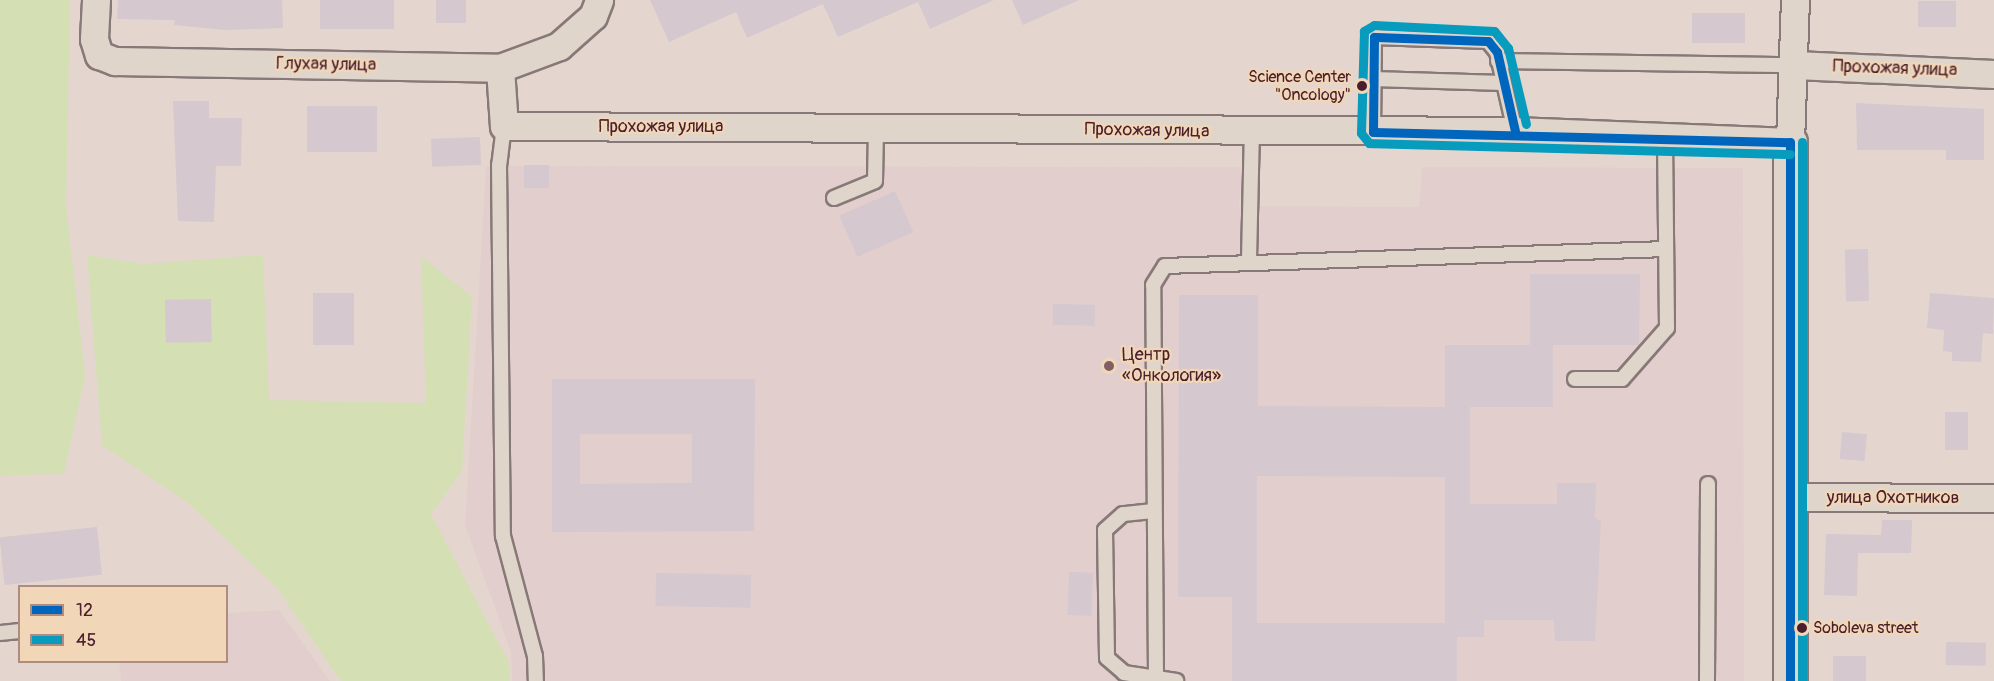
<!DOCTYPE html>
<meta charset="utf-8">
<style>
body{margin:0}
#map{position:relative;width:1994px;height:681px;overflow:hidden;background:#e4d6ce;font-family:Pangolin,sans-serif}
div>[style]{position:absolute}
.built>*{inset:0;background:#e3cece}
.green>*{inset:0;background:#d4dfb4}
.building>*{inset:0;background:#d5c8ce;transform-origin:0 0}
.roads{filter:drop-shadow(2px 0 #887978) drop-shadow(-2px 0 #887978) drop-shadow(0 2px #887978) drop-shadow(0 -2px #887978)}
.lane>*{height:14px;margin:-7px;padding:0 7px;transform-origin:7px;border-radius:7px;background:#dfd5cb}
.street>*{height:27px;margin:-13.5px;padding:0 13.5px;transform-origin:13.5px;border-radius:13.5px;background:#dfd5cb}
.secondary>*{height:33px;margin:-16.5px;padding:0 16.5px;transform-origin:16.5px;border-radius:16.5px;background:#dfd5cb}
.bus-1>*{height:9px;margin:-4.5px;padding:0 4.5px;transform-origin:4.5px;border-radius:4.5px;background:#0065bd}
.bus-2>*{height:9px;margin:-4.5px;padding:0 4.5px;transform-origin:4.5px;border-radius:4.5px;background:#079bbe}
.dots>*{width:16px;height:16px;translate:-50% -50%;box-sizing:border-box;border:3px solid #f1d6b8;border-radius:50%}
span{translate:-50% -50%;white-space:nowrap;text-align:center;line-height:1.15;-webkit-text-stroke:4.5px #f1d6b8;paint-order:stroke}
.bus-label{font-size:16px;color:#4a1f2b}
.right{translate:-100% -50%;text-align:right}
.left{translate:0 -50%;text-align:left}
.street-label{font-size:18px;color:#4a1f2b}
.poi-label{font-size:18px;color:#4a1f2b}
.legend{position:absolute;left:18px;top:585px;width:210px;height:78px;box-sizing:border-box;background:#f1d6b8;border:2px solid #ae8d80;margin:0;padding:8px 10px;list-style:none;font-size:18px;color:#4a1f2b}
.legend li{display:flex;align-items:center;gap:12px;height:30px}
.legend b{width:30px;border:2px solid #ae8d80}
</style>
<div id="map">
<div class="built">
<div style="clip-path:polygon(486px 166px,1242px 167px,1239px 206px,1419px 207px,1422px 167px,1743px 168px,1744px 681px,512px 681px,511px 652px,465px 525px)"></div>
<div style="clip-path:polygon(279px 610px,330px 681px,121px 681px,119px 662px,226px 662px,227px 613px)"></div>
</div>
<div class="green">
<div style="clip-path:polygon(0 0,70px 0,66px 205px,85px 376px,64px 473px,0 476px)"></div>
<div style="clip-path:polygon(87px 255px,145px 264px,263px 255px,269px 400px,426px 403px,421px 256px,472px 297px,462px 471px,431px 514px,509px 663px,510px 681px,341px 681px,277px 588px,188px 503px,102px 445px)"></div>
</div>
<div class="building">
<div style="clip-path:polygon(118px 0,282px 0,283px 28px,225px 30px,174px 25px,175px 20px,117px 19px)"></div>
<div style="left:320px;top:0;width:74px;height:29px"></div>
<div style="left:436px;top:0;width:30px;height:23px"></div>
<div style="clip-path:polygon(650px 0,994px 0,930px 29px,918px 2px,838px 37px,823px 4px,747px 38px,736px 12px,669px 42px)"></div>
<div style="clip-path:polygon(1012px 0,1079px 0,1023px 25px)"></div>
<div style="left:1918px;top:1px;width:38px;height:26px"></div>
<div style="left:1692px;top:13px;width:53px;height:30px"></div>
<div style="clip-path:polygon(173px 101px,209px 101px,209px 118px,242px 118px,241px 166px,216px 166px,214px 222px,178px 221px)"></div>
<div style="clip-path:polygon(1856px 103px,1984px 109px,1984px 160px,1946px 160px,1946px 150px,1857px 150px)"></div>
<div style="left:307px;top:106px;width:70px;height:46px"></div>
<div style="left:480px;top:137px;width:28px;height:49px;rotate:88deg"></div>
<div style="left:524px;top:165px;width:25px;height:23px"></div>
<div style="left:895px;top:191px;width:45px;height:61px;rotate:66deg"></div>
<div style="left:1868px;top:249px;width:52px;height:23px;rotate:89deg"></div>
<div style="clip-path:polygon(evenodd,1530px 274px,1640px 274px,1639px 345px,1553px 345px,1553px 407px,1470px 407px,1470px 504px,1557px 504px,1557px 483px,1596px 483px,1595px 517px,1601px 522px,1595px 641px,1555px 641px,1554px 620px,1484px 620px,1484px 637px,1457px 637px,1457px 681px,1232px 681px,1232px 597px,1178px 597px,1179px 295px,1258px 295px,1258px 406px,1445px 407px,1445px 345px,1530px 345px,1530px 274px,1257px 476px,1445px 477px,1445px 623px,1257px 623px,1257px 476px)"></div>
<div style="left:313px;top:293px;width:41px;height:52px"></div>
<div style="clip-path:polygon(1930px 293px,1994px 298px,1993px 334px,1983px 333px,1981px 362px,1952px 361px,1952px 352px,1943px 351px,1944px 330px,1927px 328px)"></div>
<div style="left:211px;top:299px;width:43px;height:46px;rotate:89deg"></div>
<div style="left:1053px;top:304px;width:42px;height:21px;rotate:1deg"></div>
<div style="clip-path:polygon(evenodd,552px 379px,755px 379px,754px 531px,552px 532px,552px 379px,580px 434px,692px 434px,692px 483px,580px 484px,580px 434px)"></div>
<div style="left:1945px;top:412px;width:23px;height:38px"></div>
<div style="left:1842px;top:432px;width:25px;height:27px;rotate:5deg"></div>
<div style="clip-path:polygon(1882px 520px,1912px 520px,1911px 553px,1858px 553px,1857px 596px,1824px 595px,1826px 534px,1881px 535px)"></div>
<div style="left:97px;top:527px;width:48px;height:98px;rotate:84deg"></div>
<div style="left:1069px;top:572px;width:24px;height:43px;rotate:2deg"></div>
<div style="left:656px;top:573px;width:95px;height:33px;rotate:1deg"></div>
<div style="left:1946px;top:642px;width:40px;height:23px;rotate:1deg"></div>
<div style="left:1833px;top:656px;width:33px;height:25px"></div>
</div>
<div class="roads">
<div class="lane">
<div style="left:1498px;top:61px;width:297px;rotate:0.8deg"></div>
<div style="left:1373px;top:79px;width:130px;rotate:1.8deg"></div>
<div style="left:504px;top:126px;width:39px;rotate:97deg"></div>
<div style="left:499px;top:165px;width:371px;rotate:89.4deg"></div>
<div style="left:503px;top:536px;width:124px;rotate:75.1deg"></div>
<div style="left:535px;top:656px;width:25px;rotate:88deg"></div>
<div style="left:1373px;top:132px;width:95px;rotate:-89.4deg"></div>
<div style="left:1374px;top:37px;width:114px;rotate:2deg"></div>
<div style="left:1488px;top:41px;width:14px;rotate:51deg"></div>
<div style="left:1497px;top:52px;width:81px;rotate:77.2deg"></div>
<div style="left:834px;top:198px;width:44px;rotate:-22.5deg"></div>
<div style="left:875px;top:181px;width:52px;rotate:-88.9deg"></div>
<div style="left:1249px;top:260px;width:128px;rotate:-88.7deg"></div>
<div style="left:1575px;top:379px;width:47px"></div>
<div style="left:1622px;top:379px;width:68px;rotate:-48.6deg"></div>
<div style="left:1667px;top:328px;width:191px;rotate:-90.6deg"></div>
<div style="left:1153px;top:511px;width:30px;rotate:174deg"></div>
<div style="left:1123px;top:514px;width:24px;rotate:138deg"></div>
<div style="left:1105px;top:530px;width:128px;rotate:89.1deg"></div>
<div style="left:1107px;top:658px;width:23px;rotate:41deg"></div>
<div style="left:1124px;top:673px;width:53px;rotate:8.7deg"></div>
<div style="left:0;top:633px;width:20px;rotate:-6deg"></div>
<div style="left:1156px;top:677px;width:392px;rotate:-90.4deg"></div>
<div style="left:1153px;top:285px;width:22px;rotate:-58deg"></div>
<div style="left:1165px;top:266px;width:501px;rotate:-1.94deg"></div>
<div style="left:1707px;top:681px;width:197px;rotate:-89.7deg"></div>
</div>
<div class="street">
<div style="left:96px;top:0;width:39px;rotate:93deg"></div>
<div style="left:94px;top:39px;width:17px;rotate:73deg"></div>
<div style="left:99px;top:55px;width:17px;rotate:21deg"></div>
<div style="left:115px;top:61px;width:385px;rotate:1deg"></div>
<div style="left:500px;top:68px;width:63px;rotate:-20.4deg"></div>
<div style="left:559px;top:46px;width:45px;rotate:-41.4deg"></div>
<div style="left:593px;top:16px;width:17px;rotate:-69deg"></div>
<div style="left:1795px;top:65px;width:199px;rotate:2.6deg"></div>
<div style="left:500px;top:68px;width:58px;rotate:86.1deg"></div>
<div style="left:504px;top:126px;width:1011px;rotate:0.28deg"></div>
<div style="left:1515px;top:131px;width:275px;rotate:2.3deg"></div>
<div style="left:1790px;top:142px;width:142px;rotate:-88deg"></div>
<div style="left:1792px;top:497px;width:202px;rotate:0.3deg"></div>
</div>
<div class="secondary">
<div style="left:1790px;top:681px;width:539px;rotate:-90deg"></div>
</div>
</div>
<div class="bus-1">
<div style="left:1515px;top:131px;width:81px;rotate:-102.8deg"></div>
<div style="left:1497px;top:52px;width:14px;rotate:-129deg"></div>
<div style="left:1488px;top:41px;width:114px;rotate:-178deg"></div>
<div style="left:1374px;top:37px;width:95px;rotate:90.6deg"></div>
<div style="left:1373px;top:132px;width:417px;rotate:1.4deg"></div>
<div style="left:1790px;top:142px;width:539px;rotate:90deg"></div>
</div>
<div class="bus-2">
<div style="left:1526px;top:124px;width:78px;rotate:-103.3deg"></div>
<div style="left:1508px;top:48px;width:22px;rotate:-129deg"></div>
<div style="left:1494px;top:31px;width:120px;rotate:-177.1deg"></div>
<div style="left:1374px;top:25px;width:12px;rotate:149deg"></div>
<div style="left:1364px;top:31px;width:102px;rotate:91.7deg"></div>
<div style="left:1361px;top:133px;width:13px;rotate:51deg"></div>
<div style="left:1369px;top:143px;width:421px;rotate:1.5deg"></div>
<div style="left:1802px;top:142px;width:539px;rotate:90deg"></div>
</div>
<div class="dots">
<div style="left:1362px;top:86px;background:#4a1f2b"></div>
<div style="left:1109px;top:366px;background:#805f64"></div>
<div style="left:1802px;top:628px;background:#4a1f2b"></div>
</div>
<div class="bus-label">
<span class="right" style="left:1351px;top:86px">Science Center<br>"Oncology"</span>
<span class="left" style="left:1813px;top:628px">Soboleva street</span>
</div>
<div class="street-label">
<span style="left:326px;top:65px;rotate:1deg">Глухая улица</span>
<span style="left:1895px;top:69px;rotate:2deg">Прохожая улица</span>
<span style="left:661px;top:127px">Прохожая улица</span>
<span style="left:1147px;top:131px;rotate:1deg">Прохожая улица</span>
<span style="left:1893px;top:498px">улица Охотников</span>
</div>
<div class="poi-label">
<span class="left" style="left:1122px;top:366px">Центр<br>«Онкология»</span>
</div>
<ul class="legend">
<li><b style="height:8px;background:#0065bd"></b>12</li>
<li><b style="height:8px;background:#079bbe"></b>45</li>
</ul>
</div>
